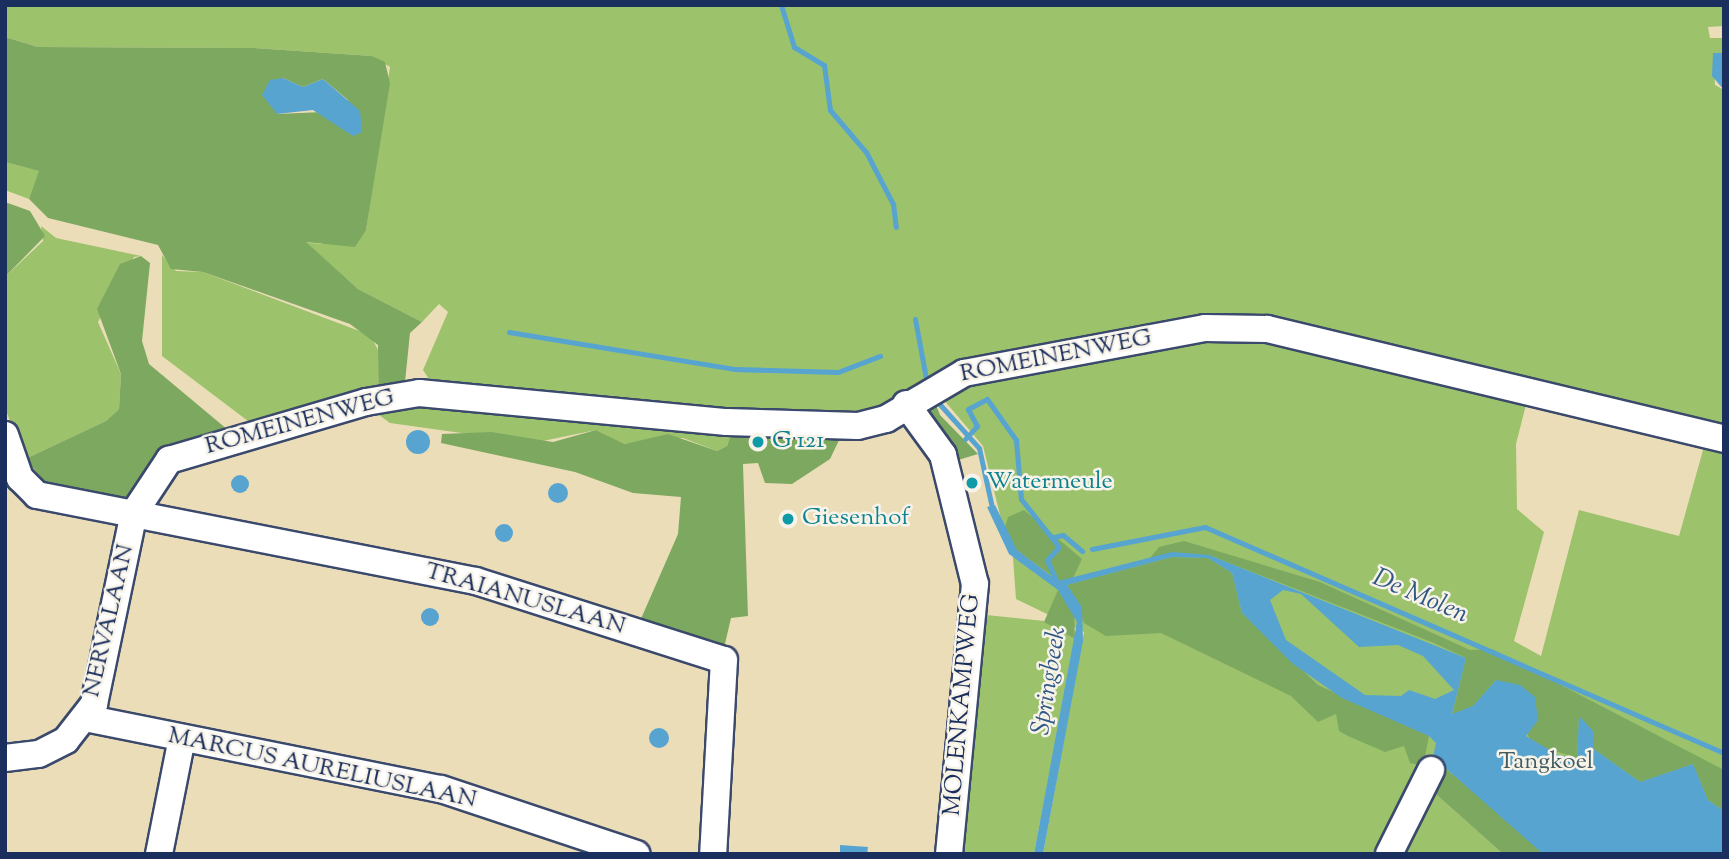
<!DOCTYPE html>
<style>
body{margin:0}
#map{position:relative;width:1729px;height:859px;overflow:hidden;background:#ecddb9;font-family:"Sorts Mill Goudy",serif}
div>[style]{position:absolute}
.green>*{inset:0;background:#9cc26c}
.forest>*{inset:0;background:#7da860}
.water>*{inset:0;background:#57a4d0}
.round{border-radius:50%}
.stream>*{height:5px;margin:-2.5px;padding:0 2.5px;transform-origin:2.5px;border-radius:2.5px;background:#57a4d0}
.roads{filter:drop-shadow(2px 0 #3a496c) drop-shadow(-2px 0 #3a496c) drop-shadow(0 2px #3a496c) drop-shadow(0 -2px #3a496c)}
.minor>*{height:26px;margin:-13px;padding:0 13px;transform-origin:13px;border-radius:13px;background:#fff}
.dots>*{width:19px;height:19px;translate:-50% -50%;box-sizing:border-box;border:4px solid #f7f3e8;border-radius:50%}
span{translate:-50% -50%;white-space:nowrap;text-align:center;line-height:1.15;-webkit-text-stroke:5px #f7f3e8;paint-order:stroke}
.street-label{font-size:24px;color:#1b2f5e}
.culture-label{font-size:24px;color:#0d838f}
.left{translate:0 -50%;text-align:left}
.park-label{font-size:24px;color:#425b62}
.water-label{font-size:26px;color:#305886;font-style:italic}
.frame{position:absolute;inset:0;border:7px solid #1b2f5e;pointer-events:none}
</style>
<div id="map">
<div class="green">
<div style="clip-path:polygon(5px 5px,1724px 5px,1724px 26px,1708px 27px,1710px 38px,1724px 38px,1724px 53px,1713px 53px,1715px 85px,1724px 90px,1724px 428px,1265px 318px,956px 366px,874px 411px,838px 419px,433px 385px,423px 370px,448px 312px,439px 304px,422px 322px,358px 289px,305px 242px,321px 244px,366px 230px,390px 67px,372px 56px,254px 48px,38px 47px,5px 37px)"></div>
<div style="clip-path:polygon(5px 162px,40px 171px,29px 199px,5px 190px)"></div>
<div style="clip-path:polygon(41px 226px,56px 238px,141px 256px,134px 257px,98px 322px,121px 374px,119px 409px,106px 421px,25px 459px,5px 408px,5px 277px,43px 241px)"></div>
<div style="clip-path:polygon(162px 255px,176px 271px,203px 272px,370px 335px,383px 359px,379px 394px,252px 424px,162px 356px)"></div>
<div style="clip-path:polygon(1236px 334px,1528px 397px,1516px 444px,1517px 509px,1544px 532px,1514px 641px,1541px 656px,1579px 510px,1679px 536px,1705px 443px,1724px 448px,1724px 854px,1509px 854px,1437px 789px,1383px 854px,1043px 854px,1084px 632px,1016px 599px,1010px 517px,1004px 531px,983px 446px,937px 392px)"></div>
<div style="clip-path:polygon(423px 399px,733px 428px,727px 446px,717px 451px,683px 438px,625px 444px,596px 430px,533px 443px,390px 423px,371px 409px)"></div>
<div style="clip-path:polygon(977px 614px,1044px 621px,1075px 639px,1034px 854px,957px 854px)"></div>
<div style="clip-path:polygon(1429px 788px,1503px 854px,1397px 854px)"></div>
</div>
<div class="forest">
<div style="clip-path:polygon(evenodd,5px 37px,38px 47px,254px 48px,372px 56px,385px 62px,390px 83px,366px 230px,355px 247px,306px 242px,358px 289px,422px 322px,410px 333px,405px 382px,379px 394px,378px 345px,350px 324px,203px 272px,171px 269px,158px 245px,48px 218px,29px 199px,39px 171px,5px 162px,5px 37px,283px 78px,303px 87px,323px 79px,348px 100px,353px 136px,323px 112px,277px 114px,283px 78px)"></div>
<div style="clip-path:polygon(5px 202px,30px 211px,45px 236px,5px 277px)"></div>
<div style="clip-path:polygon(141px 256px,150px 263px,142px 341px,149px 364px,228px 430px,157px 460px,125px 498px,50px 487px,25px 459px,106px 421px,119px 409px,121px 374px,97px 309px,120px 264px)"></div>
<div style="clip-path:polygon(936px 405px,940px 415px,978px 454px,955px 461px,921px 412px)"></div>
<div style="clip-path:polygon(733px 428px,842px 434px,830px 459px,792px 484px,765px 483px,758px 463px,743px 464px,748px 616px,731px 618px,724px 648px,640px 621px,678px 534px,681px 497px,633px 493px,575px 472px,441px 443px,442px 434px,491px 432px,553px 442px,596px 430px,625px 444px,668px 434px,717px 451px,727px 446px)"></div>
<div style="clip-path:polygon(1024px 510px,1082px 559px,1073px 578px,1059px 581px,1017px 550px,1004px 531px,1008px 517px)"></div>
<div style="clip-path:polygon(1184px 541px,1320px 582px,1470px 650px,1492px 649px,1724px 770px,1724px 811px,1708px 800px,1693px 764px,1640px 782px,1594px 749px,1579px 716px,1577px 758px,1533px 744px,1496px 680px,1473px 706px,1452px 715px,1466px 658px,1434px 643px,1209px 555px,1150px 558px,1159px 547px)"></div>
<div style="clip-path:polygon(1172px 557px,1208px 558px,1232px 573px,1242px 613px,1318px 685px,1429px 736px,1423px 766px,1410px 763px,1404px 746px,1385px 752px,1348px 736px,1339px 731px,1336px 714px,1318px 722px,1291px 696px,1161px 633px,1106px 636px,1084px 623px,1067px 585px)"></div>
<div style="clip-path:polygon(1058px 590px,1074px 609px,1075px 639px,1044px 622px)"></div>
<div style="clip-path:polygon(1441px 765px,1528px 837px,1543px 854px,1503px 854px,1429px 788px)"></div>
</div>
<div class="water">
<div style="clip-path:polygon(1713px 53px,1724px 53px,1724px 90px,1712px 76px)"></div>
<div style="clip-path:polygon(283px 78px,303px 87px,323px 79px,360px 111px,362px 132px,353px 136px,313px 110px,277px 114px,262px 95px,270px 80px)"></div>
<div class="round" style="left:406px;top:430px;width:24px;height:24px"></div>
<div class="round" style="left:231px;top:475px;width:18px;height:18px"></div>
<div class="round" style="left:548px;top:483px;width:20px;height:20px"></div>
<div style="clip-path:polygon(evenodd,995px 505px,1017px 550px,1058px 581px,1172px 552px,1209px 555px,1466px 658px,1452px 714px,1473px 706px,1496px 680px,1520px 685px,1535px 697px,1538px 720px,1526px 736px,1558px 755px,1577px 758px,1579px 716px,1594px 732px,1594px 749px,1640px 782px,1693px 764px,1708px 800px,1724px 811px,1724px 854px,1543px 854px,1433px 757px,1436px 743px,1429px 736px,1342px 698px,1293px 664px,1242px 613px,1232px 573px,1208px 558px,1172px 557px,1067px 585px,1082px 607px,1083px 641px,1043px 854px,1034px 854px,1077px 622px,1058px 590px,1009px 554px,987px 507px,995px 505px,1283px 590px,1301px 594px,1359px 647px,1398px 645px,1423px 656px,1454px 690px,1435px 699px,1409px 690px,1401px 696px,1365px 695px,1286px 640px,1270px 600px,1283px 590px)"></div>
<div class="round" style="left:495px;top:524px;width:18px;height:18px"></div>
<div class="round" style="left:421px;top:608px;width:18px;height:18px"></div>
<div class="round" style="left:649px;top:728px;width:20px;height:20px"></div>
<div style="clip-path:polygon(840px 845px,868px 847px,867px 854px,840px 854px)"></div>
</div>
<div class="stream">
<div style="left:781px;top:5px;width:44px;rotate:72.8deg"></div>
<div style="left:794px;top:47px;width:35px;rotate:31deg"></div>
<div style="left:824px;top:65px;width:45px;rotate:82.4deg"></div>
<div style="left:830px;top:110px;width:55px;rotate:49.4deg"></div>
<div style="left:866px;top:152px;width:59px;rotate:62.6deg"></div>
<div style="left:893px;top:204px;width:23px;rotate:83deg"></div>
<div style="left:915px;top:319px;width:66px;rotate:79.5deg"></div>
<div style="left:509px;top:332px;width:228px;rotate:9.3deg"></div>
<div style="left:734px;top:369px;width:104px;rotate:1.7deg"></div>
<div style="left:838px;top:372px;width:45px;rotate:-20.9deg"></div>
<div style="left:935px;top:399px;width:66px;rotate:48.1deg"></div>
<div style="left:979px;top:448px;width:66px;rotate:77.7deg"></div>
<div style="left:965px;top:439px;width:18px;rotate:-47deg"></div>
<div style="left:977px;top:426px;width:19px;rotate:-118deg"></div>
<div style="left:968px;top:409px;width:21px;rotate:-28deg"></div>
<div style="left:987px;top:399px;width:50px;rotate:54.7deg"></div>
<div style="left:1016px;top:440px;width:59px;rotate:85.2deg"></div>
<div style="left:1021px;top:499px;width:61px;rotate:51.6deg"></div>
<div style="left:1059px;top:547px;width:18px;rotate:133deg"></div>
<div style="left:1047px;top:560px;width:27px;rotate:66deg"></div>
<div style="left:1054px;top:537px;width:9px;rotate:-13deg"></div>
<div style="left:1063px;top:535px;width:25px;rotate:40deg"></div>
<div style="left:1092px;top:549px;width:115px;rotate:-11deg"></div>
<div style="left:1205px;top:527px;width:566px;rotate:23.53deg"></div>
</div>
<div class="roads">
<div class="minor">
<div style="left:906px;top:404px;width:63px;rotate:54deg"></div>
<div style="left:943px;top:455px;width:133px;rotate:76.1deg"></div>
<div style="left:975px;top:584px;width:271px;rotate:95.5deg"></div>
<div style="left:5px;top:435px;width:46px;rotate:70.8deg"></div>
<div style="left:20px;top:478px;width:24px;rotate:45deg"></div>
<div style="left:37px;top:495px;width:447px;rotate:11.1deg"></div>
<div style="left:476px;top:581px;width:260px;rotate:17.7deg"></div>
<div style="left:724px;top:660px;width:194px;rotate:93.2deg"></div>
<div style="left:85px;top:718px;width:363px;rotate:11.3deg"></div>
<div style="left:441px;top:789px;width:206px;rotate:18.4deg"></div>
<div style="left:5px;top:758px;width:34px;rotate:-7deg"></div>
<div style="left:39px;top:754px;width:30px;rotate:-27deg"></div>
<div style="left:66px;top:740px;width:46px;rotate:-52.1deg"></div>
<div style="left:94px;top:704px;width:195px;rotate:-78.2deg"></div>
<div style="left:134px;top:513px;width:64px;rotate:-56.6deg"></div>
<div style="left:169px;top:460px;width:205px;rotate:-16.4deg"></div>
<div style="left:366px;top:402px;width:54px;rotate:-9.6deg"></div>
<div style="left:419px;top:393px;width:309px;rotate:5.4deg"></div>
<div style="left:727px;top:422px;width:131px;rotate:1.7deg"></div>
<div style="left:858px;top:426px;width:29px;rotate:-14deg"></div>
<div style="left:886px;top:419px;width:91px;rotate:-30.5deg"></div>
<div style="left:964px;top:373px;width:245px;rotate:-10.6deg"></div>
<div style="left:1205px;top:328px;width:62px;rotate:0.9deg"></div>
<div style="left:1267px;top:329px;width:470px;rotate:13.5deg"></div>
<div style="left:159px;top:854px;width:118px;rotate:-78.8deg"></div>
<div style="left:1389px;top:854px;width:94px;rotate:-63.4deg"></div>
</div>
</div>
<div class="dots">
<div style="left:758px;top:442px;background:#0f9aa8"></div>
<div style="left:972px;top:483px;background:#0f9aa8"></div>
<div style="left:788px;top:519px;background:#0f9aa8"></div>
</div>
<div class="street-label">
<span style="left:1056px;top:357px;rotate:-11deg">ROMEINENWEG</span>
<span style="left:300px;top:423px;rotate:-15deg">ROMEINENWEG</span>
<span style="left:525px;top:600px;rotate:16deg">TRAIANUSLAAN</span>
<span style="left:110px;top:621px;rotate:-77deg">NERVALAAN</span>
<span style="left:963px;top:705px;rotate:-85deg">MOLENKAMPWEG</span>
<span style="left:322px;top:769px;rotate:12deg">MARCUS AURELIUSLAAN</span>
</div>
<div class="culture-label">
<span class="left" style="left:772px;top:442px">G 121</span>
<span class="left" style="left:986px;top:483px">Watermeule</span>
<span class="left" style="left:802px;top:519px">Giesenhof</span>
</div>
<div class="park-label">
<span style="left:1546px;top:763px">Tangkoel</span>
</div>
<div class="water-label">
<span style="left:1420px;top:597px;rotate:23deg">De Molen</span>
<span style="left:1050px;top:681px;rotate:-81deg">Springbeek</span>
</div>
<div class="frame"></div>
</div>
